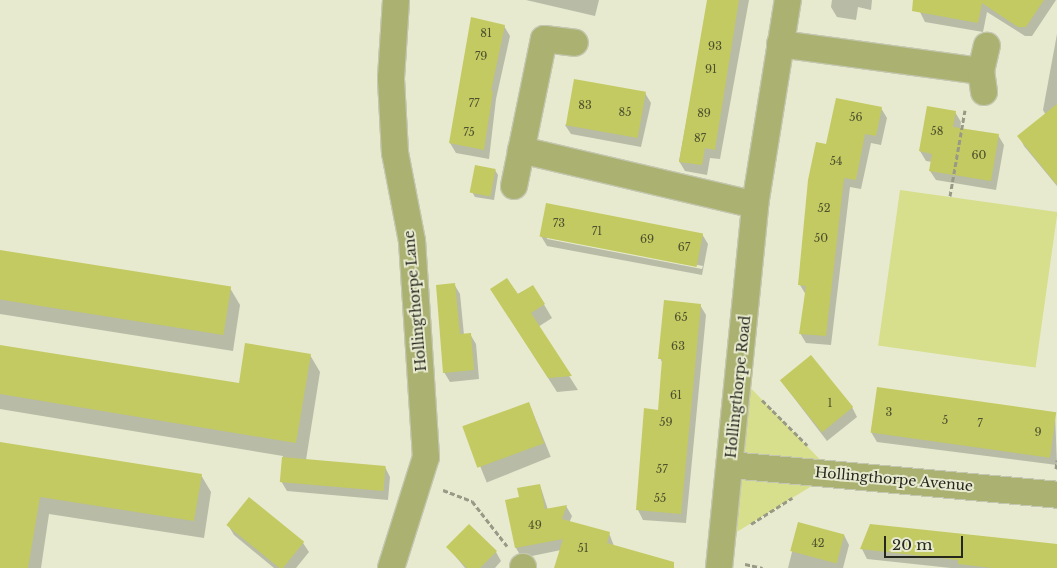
<!DOCTYPE html>
<style>
body{margin:0}
#map{position:relative;width:1057px;height:568px;overflow:hidden;background:#e7eacf;font-family:"Libre Baskerville",serif}
div>[style]{position:absolute}
.green>*{inset:0;background:#d7de8c;transform-origin:0 0}
.shadow>*{inset:0;background:#0003;transform-origin:0 0}
.building>*{inset:0;background:#c3ca61;transform-origin:0 0}
.path>*{height:3px;margin-top:-1.5px;transform-origin:0;background:repeating-linear-gradient(90deg,#989a86 0 5px,transparent 0 7.5px)}
.roads{filter:drop-shadow(1px 0 #c4c7af) drop-shadow(-1px 0 #c4c7af) drop-shadow(0 1px #c4c7af) drop-shadow(0 -1px #c4c7af)}
.minor>*{height:26px;margin:-13px;padding:0 13px;transform-origin:13px;border-radius:13px;background:#abb171}
span{translate:-50% -50%;white-space:nowrap;text-align:center;line-height:1.15;-webkit-text-stroke:4px #e7eacf;paint-order:stroke}
.number-label{font-size:11px;color:#4d502e}
.number-label span{-webkit-text-stroke-width:0}
.street-label{font-size:14px;color:#26271d}
.scale{position:absolute;left:884px;top:536px;width:79px;height:22px;box-sizing:border-box;border:2px solid #26271d;border-top:0;padding-left:6px;font-size:15px;line-height:18px;white-space:nowrap;color:#26271d;-webkit-text-stroke:4px #e7eacf;paint-order:stroke}
</style>
<div id="map">
<div class="green">
<div style="left:900px;top:190px;width:159px;height:157px;rotate:8deg"></div>
<div style="clip-path:polygon(739px 376px,833px 473px,722px 541px)"></div>
</div>
<div class="shadow">
<div style="clip-path:polygon(526px 0,599px 0,595px 16px)"></div>
<div style="clip-path:polygon(709px 0,749px 0,720px 159px,710px 158px,707px 175px,685px 171px,679px 161px)"></div>
<div style="clip-path:polygon(832px 0,872px 0,871px 10px,858px 7px,856px 20px,837px 17px,831px 7px)"></div>
<div style="clip-path:polygon(922px 0,1056px 0,1032px 36px,1025px 36px,987px 12px,983px 32px,925px 22px,920px 12px)"></div>
<div style="clip-path:polygon(504px 26px,510px 36px,496px 99px,489px 159px,456px 153px,450px 143px)"></div>
<div style="clip-path:polygon(1057px 34px,1057px 121px,1048px 119px,1043px 110px)"></div>
<div style="clip-path:polygon(645px 93px,651px 103px,641px 147px,571px 134px,565px 125px)"></div>
<div style="clip-path:polygon(881px 108px,887px 118px,881px 145px,871px 143px,861px 189px,850px 187px,831px 345px,806px 343px,800px 333px,806px 295px,800px 285px,827px 145px)"></div>
<div style="clip-path:polygon(955px 112px,961px 122px,960px 129px,998px 135px,1004px 145px,996px 190px,936px 180px,930px 171px,932px 162px,926px 161px,920px 151px)"></div>
<div style="clip-path:polygon(1019px 136px,1057px 137px,1057px 186px,1024px 146px)"></div>
<div style="clip-path:polygon(495px 170px,498px 175px,494px 200px,475px 197px,472px 192px)"></div>
<div style="clip-path:polygon(evenodd,702px 234px,708px 244px,702px 275px,547px 246px,541px 236px,702px 234px,547px 236px,703px 266px,702px 269px,547px 239px,547px 236px)"></div>
<div style="clip-path:polygon(0 252px,230px 288px,240px 305px,233px 351px,0 314px)"></div>
<div style="clip-path:polygon(454px 284px,460px 294px,464px 335px,470px 334px,476px 344px,479px 379px,450px 382px,444px 372px)"></div>
<div style="clip-path:polygon(533px 286px,552px 318px,538px 327px,578px 390px,557px 392px,500px 303px)"></div>
<div style="clip-path:polygon(700px 305px,706px 315px,686px 523px,643px 520px,638px 510px,659px 411px,663px 364px,660px 358px)"></div>
<div style="clip-path:polygon(0 346px,240px 384px,310px 355px,320px 372px,306px 460px,385px 467px,390px 477px,388px 500px,287px 491px,281px 481px,283px 456px,0 409px)"></div>
<div style="clip-path:polygon(781px 381px,852px 407px,857px 417px,827px 441px)"></div>
<div style="clip-path:polygon(878px 389px,1055px 413px,1057px 465px,877px 442px,871px 432px)"></div>
<div style="left:529px;top:403px;width:58px;height:69px;rotate:68deg"></div>
<div style="clip-path:polygon(0 443px,201px 475px,211px 492px,204px 538px,49px 514px,41px 568px,0 568px)"></div>
<div style="clip-path:polygon(540px 485px,548px 510px,566px 506px,572px 516px,569px 523px,609px 533px,614px 546px,646px 568px,556px 568px,561px 550px,522px 558px,516px 548px,506px 501px,520px 498px)"></div>
<div style="clip-path:polygon(799px 524px,844px 535px,849px 545px,843px 568px,788px 568px)"></div>
<div style="clip-path:polygon(228px 525px,303px 543px,309px 552px,296px 568px,274px 568px,234px 535px)"></div>
<div style="clip-path:polygon(1057px 544px,1057px 568px,951px 568px,867px 559px,862px 549px)"></div>
<div style="clip-path:polygon(448px 547px,496px 552px,501px 561px,495px 568px,465px 568px)"></div>
</div>
<div class="building">
<div style="clip-path:polygon(707px 0,739px 0,715px 150px,705px 148px,702px 165px,679px 162px)"></div>
<div style="clip-path:polygon(913px 0,1044px 0,1026px 27px,1018px 27px,982px 3px,978px 23px,912px 11px)"></div>
<div style="clip-path:polygon(471px 17px,505px 25px,491px 91px,493px 91px,484px 150px,449px 143px)"></div>
<div style="left:574px;top:79px;width:73px;height:47px;rotate:10deg"></div>
<div style="clip-path:polygon(836px 98px,882px 107px,876px 136px,865px 134px,856px 180px,844px 178px,826px 336px,799px 334px,806px 286px,798px 285px,808px 180px,816px 142px,826px 144px)"></div>
<div style="clip-path:polygon(1057px 104px,1057px 185px,1017px 136px)"></div>
<div style="clip-path:polygon(927px 106px,956px 111px,953px 127px,999px 134px,991px 181px,929px 171px,932px 154px,919px 151px)"></div>
<div style="left:475px;top:165px;width:21px;height:28px;rotate:11deg"></div>
<div style="left:546px;top:203px;width:160px;height:34px;rotate:11deg"></div>
<div style="left:0;top:250px;width:234px;height:49px;rotate:9deg"></div>
<div style="clip-path:polygon(507px 278px,518px 294px,533px 285px,545px 304px,531px 313px,572px 376px,548px 378px,490px 289px)"></div>
<div style="clip-path:polygon(455px 283px,460px 334px,471px 333px,474px 370px,443px 373px,436px 285px)"></div>
<div style="clip-path:polygon(664px 300px,701px 304px,681px 514px,636px 510px,644px 408px,658px 410px,662px 359px,658px 359px)"></div>
<div style="clip-path:polygon(245px 343px,311px 354px,296px 443px,0 394px,0 345px,239px 383px)"></div>
<div style="left:811px;top:355px;width:67px;height:40px;rotate:51deg"></div>
<div style="left:877px;top:387px;width:181px;height:46px;rotate:8deg"></div>
<div style="left:529px;top:402px;width:44px;height:71px;rotate:70deg"></div>
<div style="clip-path:polygon(0 442px,202px 474px,194px 521px,40px 497px,28px 568px,0 568px)"></div>
<div style="left:282px;top:457px;width:104px;height:25px;rotate:5deg"></div>
<div style="clip-path:polygon(540px 484px,545px 509px,567px 505px,562px 519px,610px 532px,607px 543px,674px 562px,674px 568px,554px 568px,563px 539px,515px 548px,505px 500px,519px 497px,517px 488px)"></div>
<div style="left:249px;top:497px;width:71px;height:36px;rotate:39deg"></div>
<div style="left:798px;top:522px;width:48px;height:30px;rotate:15deg"></div>
<div style="clip-path:polygon(469px 524px,497px 551px,480px 568px,467px 568px,446px 547px)"></div>
<div style="clip-path:polygon(870px 524px,1057px 544px,1057px 568px,992px 568px,958px 564px,958px 560px,860px 549px)"></div>
</div>
<div class="path">
<div style="left:950px;top:196px;width:87px;rotate:-80.1deg"></div>
<div style="left:762px;top:400px;width:64px;rotate:45deg"></div>
<div style="left:1056px;top:469px;width:9px;rotate:-84deg"></div>
<div style="left:443px;top:490px;width:31px;rotate:21deg"></div>
<div style="left:472px;top:501px;width:57px;rotate:52.1deg"></div>
<div style="left:751px;top:524px;width:49px;rotate:-32.4deg"></div>
<div style="left:745px;top:564px;width:18px;rotate:13deg"></div>
</div>
<div class="roads">
<div class="minor">
<div style="left:780px;top:44px;width:203px;rotate:7.7deg"></div>
<div style="left:984px;top:92px;width:21px;rotate:-98deg"></div>
<div style="left:981px;top:71px;width:26px;rotate:-77deg"></div>
<div style="left:521px;top:150px;width:240px;rotate:13.2deg"></div>
<div style="left:514px;top:186px;width:150px;rotate:-78.5deg"></div>
<div style="left:544px;top:39px;width:31px;rotate:7deg"></div>
<div style="left:730px;top:465px;width:328px;rotate:5.2deg"></div>
<div style="left:523px;top:567px;width:1px;rotate:90deg"></div>
<div style="left:391px;top:568px;width:116px;rotate:-72.5deg"></div>
<div style="left:426px;top:457px;width:216px;rotate:-93.7deg"></div>
<div style="left:412px;top:241px;width:90px;rotate:-100.9deg"></div>
<div style="left:395px;top:153px;width:75px;rotate:-93.1deg"></div>
<div style="left:391px;top:78px;width:78px;rotate:-86.3deg"></div>
<div style="left:719px;top:568px;width:365px;rotate:-84.3deg"></div>
<div style="left:755px;top:205px;width:208px;rotate:-80.9deg"></div>
</div>
</div>
<div class="number-label">
<span style="left:486px;top:33px">81</span>
<span style="left:715px;top:46px">93</span>
<span style="left:481px;top:56px">79</span>
<span style="left:711px;top:69px">91</span>
<span style="left:474px;top:103px">77</span>
<span style="left:585px;top:105px">83</span>
<span style="left:625px;top:112px">85</span>
<span style="left:704px;top:113px">89</span>
<span style="left:856px;top:117px">56</span>
<span style="left:937px;top:131px">58</span>
<span style="left:469px;top:132px">75</span>
<span style="left:700px;top:138px">87</span>
<span style="left:979px;top:155px">60</span>
<span style="left:836px;top:161px">54</span>
<span style="left:824px;top:208px">52</span>
<span style="left:559px;top:223px">73</span>
<span style="left:597px;top:231px">71</span>
<span style="left:821px;top:238px">50</span>
<span style="left:647px;top:239px">69</span>
<span style="left:684px;top:247px">67</span>
<span style="left:681px;top:317px">65</span>
<span style="left:678px;top:346px">63</span>
<span style="left:676px;top:395px">61</span>
<span style="left:830px;top:403px">1</span>
<span style="left:889px;top:412px">3</span>
<span style="left:945px;top:420px">5</span>
<span style="left:666px;top:422px">59</span>
<span style="left:980px;top:423px">7</span>
<span style="left:1038px;top:432px">9</span>
<span style="left:662px;top:469px">57</span>
<span style="left:660px;top:498px">55</span>
<span style="left:535px;top:525px">49</span>
<span style="left:818px;top:543px">42</span>
<span style="left:583px;top:548px">51</span>
</div>
<div class="street-label">
<span style="left:415px;top:301px;rotate:-95deg">Hollingthorpe Lane</span>
<span style="left:738px;top:387px;rotate:-84deg">Hollingthorpe Road</span>
<span style="left:894px;top:479px;rotate:5deg">Hollingthorpe Avenue</span>
</div>
<div class="scale">20 m</div>
</div>
